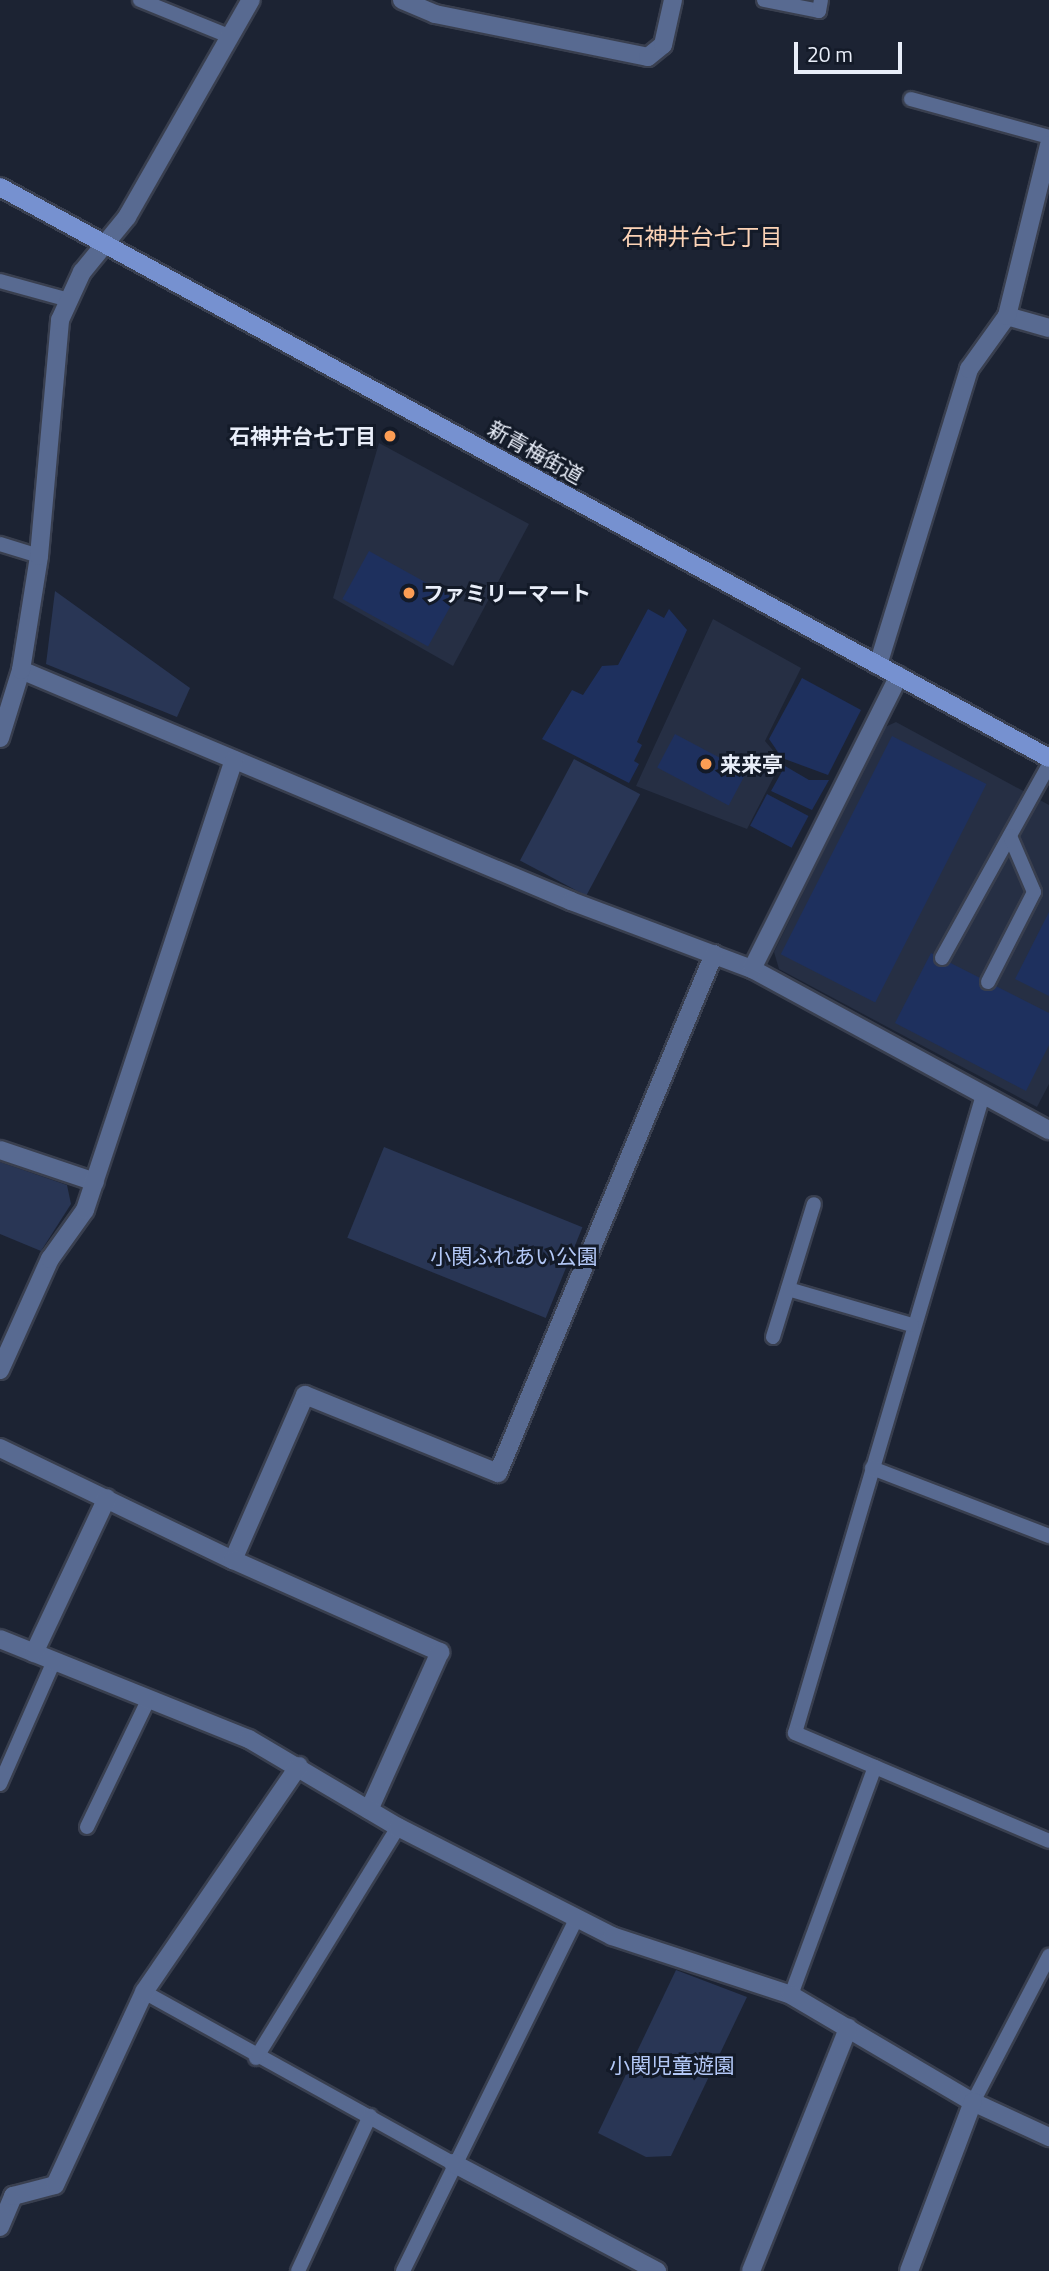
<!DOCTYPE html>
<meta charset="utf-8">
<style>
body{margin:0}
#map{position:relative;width:1049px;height:2271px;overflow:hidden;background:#1c2333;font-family:"Titillium Web","Noto Sans JP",sans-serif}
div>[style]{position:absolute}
.built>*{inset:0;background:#262f44}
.green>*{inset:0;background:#293655;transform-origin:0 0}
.building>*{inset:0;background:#1e305e;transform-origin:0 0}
.roads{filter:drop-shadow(2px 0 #393f4f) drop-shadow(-2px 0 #393f4f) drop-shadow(0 2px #393f4f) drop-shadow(0 -2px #393f4f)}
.lane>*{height:14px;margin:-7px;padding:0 7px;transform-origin:7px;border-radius:7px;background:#586a91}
.street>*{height:18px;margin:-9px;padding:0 9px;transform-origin:9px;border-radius:9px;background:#586a91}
.secondary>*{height:18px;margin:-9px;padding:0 9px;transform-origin:9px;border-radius:9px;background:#7691d0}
.dots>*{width:19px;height:19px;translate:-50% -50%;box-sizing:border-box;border:4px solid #131a28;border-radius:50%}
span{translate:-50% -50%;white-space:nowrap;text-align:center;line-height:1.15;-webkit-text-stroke:6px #131a28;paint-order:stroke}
.poi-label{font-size:21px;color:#e9eef9;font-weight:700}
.right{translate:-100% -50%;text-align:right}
.left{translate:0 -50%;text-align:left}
.street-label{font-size:21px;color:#e9eef9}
.park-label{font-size:21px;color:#b3c8f7}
.neighbourhood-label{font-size:23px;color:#fcd3b6}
.scale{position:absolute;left:794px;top:42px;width:108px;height:32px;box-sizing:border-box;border:4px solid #e9eef9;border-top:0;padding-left:9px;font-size:21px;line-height:24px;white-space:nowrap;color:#e9eef9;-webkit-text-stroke:5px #131a28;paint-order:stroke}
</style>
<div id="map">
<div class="built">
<div style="clip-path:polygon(379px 443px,529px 524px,453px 666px,333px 598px)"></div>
<div style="clip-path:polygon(713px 619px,801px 668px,765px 741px,782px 761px,747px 829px,636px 786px)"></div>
<div style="clip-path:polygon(896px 722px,1049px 805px,1049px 1084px,1037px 1107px,779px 969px,774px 952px,885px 727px)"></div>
</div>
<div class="green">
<div style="clip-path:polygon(55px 591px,190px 688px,177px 717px,46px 664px)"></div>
<div style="left:574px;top:759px;width:75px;height:115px;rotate:28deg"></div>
<div style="left:384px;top:1147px;width:214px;height:98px;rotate:22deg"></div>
<div style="clip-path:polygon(0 1162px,67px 1185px,71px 1204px,41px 1251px,0 1234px)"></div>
<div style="clip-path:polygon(676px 1970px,747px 1997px,671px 2156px,646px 2157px,598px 2133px)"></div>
</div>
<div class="building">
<div style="left:369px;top:551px;width:98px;height:55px;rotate:29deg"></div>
<div style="clip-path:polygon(648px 609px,664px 618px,669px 609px,687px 630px,637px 742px,642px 745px,634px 761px,639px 764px,629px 783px,542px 739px,572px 690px,583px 695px,602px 666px,618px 665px)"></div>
<div style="clip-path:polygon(802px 678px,861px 710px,828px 775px,782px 758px,769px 739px)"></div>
<div style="left:675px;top:734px;width:81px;height:38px;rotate:28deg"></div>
<div style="left:892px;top:736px;width:106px;height:245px;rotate:27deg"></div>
<div style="clip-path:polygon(785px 766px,809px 780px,829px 780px,812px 810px,771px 791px)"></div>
<div style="left:767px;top:794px;width:47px;height:36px;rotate:28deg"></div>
<div style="clip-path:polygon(1049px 912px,1049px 996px,1015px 979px)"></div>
<div style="clip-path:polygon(931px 953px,1049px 1013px,1049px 1045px,1026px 1091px,895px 1023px)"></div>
</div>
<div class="roads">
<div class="lane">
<div style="left:140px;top:0;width:98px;rotate:22.1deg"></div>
<div style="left:764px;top:0;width:56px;rotate:11.3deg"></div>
<div style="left:819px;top:11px;width:11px;rotate:-80deg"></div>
<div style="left:911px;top:99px;width:143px;rotate:15.4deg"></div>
<div style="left:0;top:281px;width:72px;rotate:15.4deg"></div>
<div style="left:0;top:544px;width:41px;rotate:17.1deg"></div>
<div style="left:942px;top:958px;width:221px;rotate:-61deg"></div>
<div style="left:988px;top:982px;width:101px;rotate:-62.9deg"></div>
<div style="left:1034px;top:892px;width:61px;rotate:-113.2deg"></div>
<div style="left:983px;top:1095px;width:665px;rotate:106.42deg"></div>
<div style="left:795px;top:1733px;width:276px;rotate:23deg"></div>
<div style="left:788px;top:1289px;width:129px;rotate:16.2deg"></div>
<div style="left:773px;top:1337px;width:139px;rotate:-72.9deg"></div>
<div style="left:872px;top:1468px;width:190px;rotate:21deg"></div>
<div style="left:0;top:1784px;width:134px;rotate:-66.3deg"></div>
<div style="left:87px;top:1827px;width:141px;rotate:-64.3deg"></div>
<div style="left:144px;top:1992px;width:353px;rotate:29deg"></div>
<div style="left:791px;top:1995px;width:243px;rotate:-69.8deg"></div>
<div style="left:256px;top:2058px;width:271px;rotate:-58.4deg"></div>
<div style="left:973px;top:2102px;width:165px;rotate:-62.5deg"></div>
<div style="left:298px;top:2271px;width:171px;rotate:-65.1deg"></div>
<div style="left:403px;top:2271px;width:394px;rotate:-63.8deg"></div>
</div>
<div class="street">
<div style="left:402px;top:0;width:36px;rotate:23deg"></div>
<div style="left:435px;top:14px;width:217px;rotate:11.4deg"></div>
<div style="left:648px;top:57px;width:19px;rotate:-39deg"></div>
<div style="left:663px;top:45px;width:46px;rotate:-77.5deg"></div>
<div style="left:1007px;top:316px;width:44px;rotate:15.9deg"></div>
<div style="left:878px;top:665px;width:310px;rotate:-72.9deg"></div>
<div style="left:969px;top:369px;width:65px;rotate:-54.4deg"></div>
<div style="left:1007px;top:316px;width:176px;rotate:-76.2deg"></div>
<div style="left:21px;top:670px;width:597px;rotate:22.78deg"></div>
<div style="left:571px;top:901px;width:193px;rotate:20.6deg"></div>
<div style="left:752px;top:969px;width:338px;rotate:28.5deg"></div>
<div style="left:0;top:738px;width:71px;rotate:-72.8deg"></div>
<div style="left:21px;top:670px;width:115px;rotate:-81deg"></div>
<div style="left:39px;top:556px;width:237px;rotate:-84.9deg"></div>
<div style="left:60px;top:320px;width:53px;rotate:-65.4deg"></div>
<div style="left:82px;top:272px;width:71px;rotate:-50.7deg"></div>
<div style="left:127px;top:217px;width:250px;rotate:-60.3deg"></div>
<div style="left:752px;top:969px;width:328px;rotate:-63.4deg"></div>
<div style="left:0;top:1150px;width:100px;rotate:18.6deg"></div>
<div style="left:0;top:1370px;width:122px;rotate:-65.8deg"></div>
<div style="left:50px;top:1259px;width:60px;rotate:-54.5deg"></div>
<div style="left:85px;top:1210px;width:474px;rotate:-71.7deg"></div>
<div style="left:0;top:1448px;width:259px;rotate:25.7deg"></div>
<div style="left:233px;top:1560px;width:180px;rotate:-66.4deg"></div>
<div style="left:305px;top:1395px;width:208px;rotate:22deg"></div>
<div style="left:498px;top:1473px;width:562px;rotate:-67.4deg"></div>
<div style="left:233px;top:1560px;width:227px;rotate:24deg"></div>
<div style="left:440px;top:1652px;width:173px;rotate:114.2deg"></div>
<div style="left:0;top:1639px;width:268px;rotate:21.9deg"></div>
<div style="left:249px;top:1739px;width:173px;rotate:30.6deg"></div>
<div style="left:398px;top:1827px;width:240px;rotate:27deg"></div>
<div style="left:612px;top:1936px;width:188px;rotate:18.2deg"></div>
<div style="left:791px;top:1995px;width:211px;rotate:30.5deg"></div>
<div style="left:973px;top:2102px;width:84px;rotate:24.7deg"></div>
<div style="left:34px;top:1653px;width:171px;rotate:-64.8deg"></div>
<div style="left:453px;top:2163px;width:231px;rotate:27.9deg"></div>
<div style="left:0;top:2227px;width:34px;rotate:-67deg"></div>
<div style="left:13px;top:2196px;width:43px;rotate:-14.7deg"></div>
<div style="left:55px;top:2185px;width:213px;rotate:-65.2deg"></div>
<div style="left:144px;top:1992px;width:274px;rotate:-55.6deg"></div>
<div style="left:751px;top:2271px;width:262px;rotate:-68.2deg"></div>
<div style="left:909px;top:2271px;width:181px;rotate:-69.3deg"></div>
</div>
<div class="secondary">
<div style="left:0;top:187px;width:1194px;rotate:28.56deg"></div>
</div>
</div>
<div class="dots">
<div style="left:390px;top:436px;background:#fc9d54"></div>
<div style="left:409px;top:593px;background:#fc9d54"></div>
<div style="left:706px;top:764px;background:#fc9d54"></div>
</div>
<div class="poi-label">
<span class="right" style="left:376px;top:436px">石神井台七丁目</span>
<span class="left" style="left:423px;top:593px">ファミリーマート</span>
<span class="left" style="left:720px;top:764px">来来亭</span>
</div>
<div class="street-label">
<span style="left:536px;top:452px;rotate:29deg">新青梅街道</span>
</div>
<div class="park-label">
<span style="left:514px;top:1256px">小関ふれあい公園</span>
<span style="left:672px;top:2065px">小関児童遊園</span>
</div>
<div class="neighbourhood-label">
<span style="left:702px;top:237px">石神井台七丁目</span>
</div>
<div class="scale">20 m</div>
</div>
